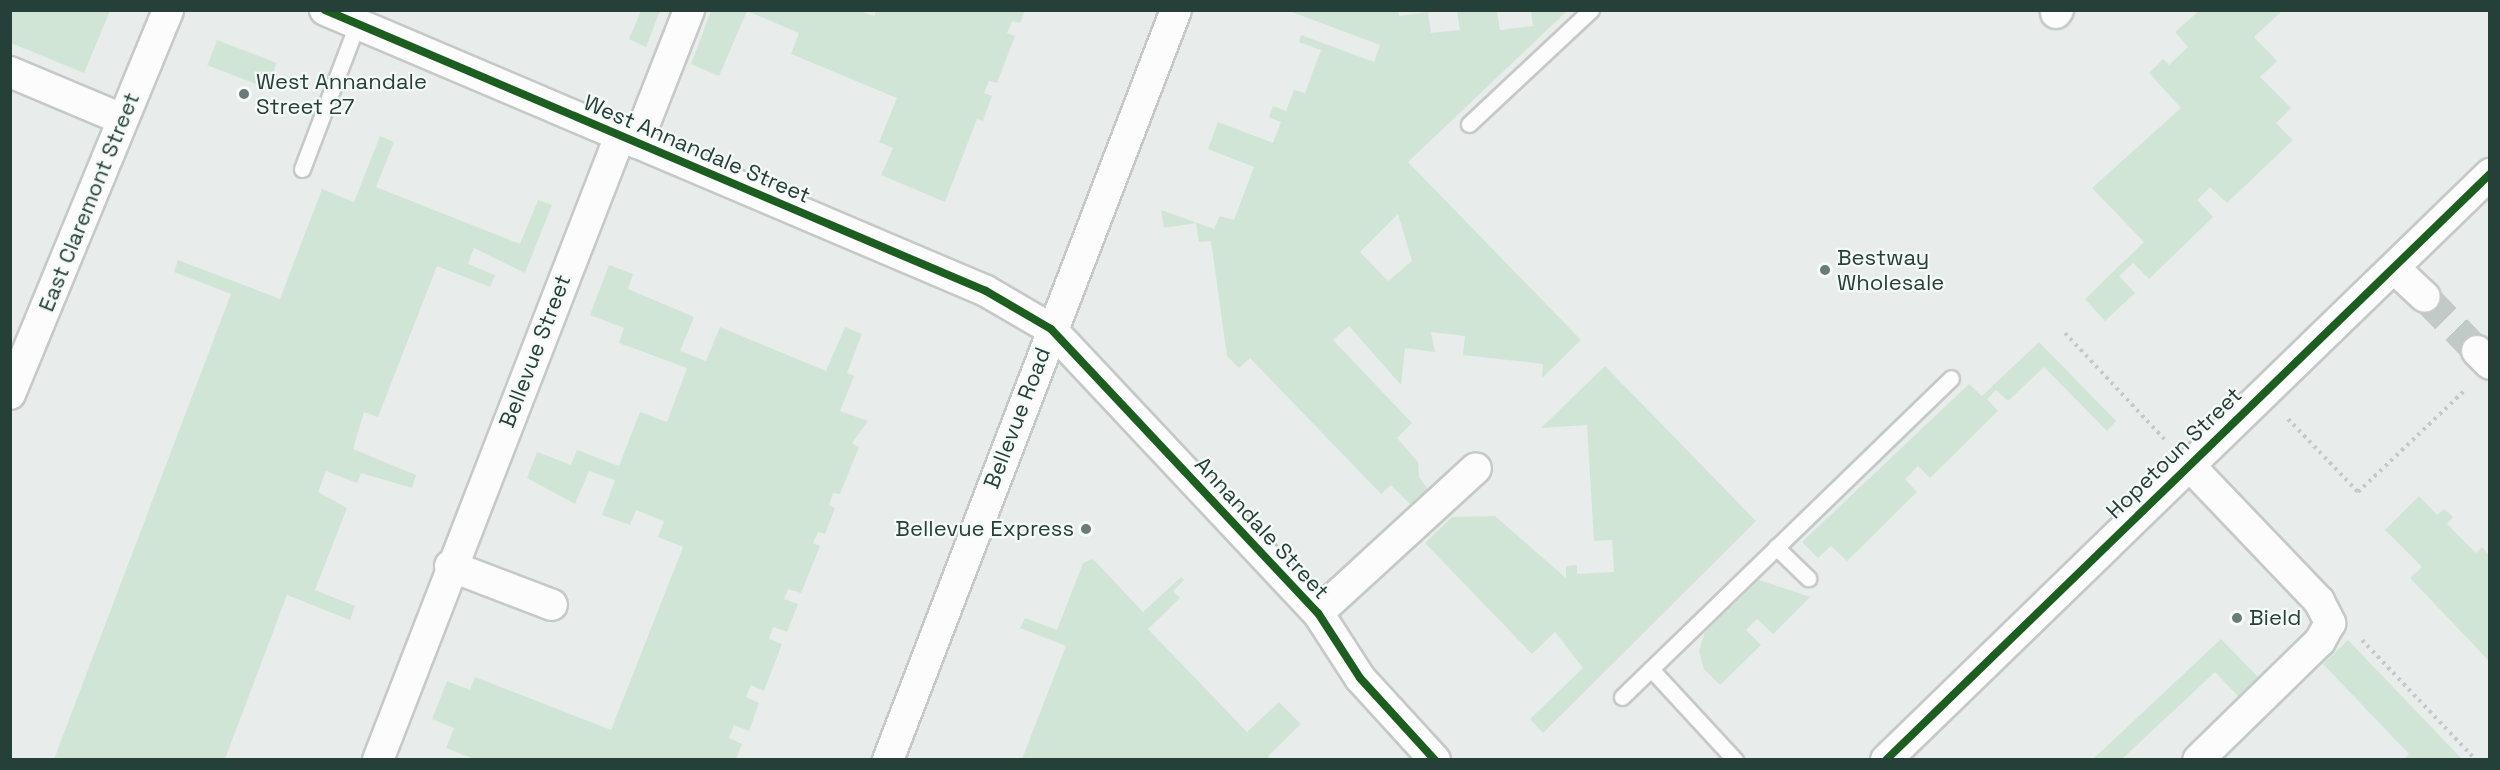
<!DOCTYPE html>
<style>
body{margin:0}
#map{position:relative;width:2500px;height:770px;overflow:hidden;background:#e8ecea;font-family:"Space Grotesk",sans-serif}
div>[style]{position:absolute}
.green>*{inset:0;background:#d1e5d7;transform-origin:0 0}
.minor-tunnel>*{height:30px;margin-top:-15px;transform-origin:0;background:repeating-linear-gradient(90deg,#c1cac7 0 30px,transparent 0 45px)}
.path>*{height:4px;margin-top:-2px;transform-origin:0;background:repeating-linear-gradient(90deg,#c3cbc9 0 3px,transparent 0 7.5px)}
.roads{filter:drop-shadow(2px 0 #c5c9c7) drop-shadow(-2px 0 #c5c9c7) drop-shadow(0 2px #c5c9c7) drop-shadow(0 -2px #c5c9c7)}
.service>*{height:15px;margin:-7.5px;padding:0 7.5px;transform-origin:7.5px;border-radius:7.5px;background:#fcfcfc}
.minor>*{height:30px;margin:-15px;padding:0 15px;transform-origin:15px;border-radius:15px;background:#fcfcfc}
.cycleway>*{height:8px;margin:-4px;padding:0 4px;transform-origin:4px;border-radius:4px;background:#1b5e20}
.dots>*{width:16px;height:16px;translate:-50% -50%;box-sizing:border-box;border:3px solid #f6faf8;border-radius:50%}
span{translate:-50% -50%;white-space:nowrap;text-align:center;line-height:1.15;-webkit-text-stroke:4.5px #f6faf8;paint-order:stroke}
.poi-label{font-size:22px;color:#244039}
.left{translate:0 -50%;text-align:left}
.right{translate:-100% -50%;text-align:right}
.street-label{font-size:22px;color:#244039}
.frame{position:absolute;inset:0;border:12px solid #244039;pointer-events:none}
</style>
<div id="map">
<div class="green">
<div style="clip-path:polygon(10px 11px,11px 10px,110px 11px,84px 73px,11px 43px)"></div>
<div style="clip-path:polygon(641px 11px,660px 11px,646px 47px,629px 39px)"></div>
<div style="clip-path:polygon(711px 11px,747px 11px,719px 76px,691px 64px)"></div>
<div style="clip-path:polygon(860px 11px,874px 16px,877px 10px,1025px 11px,1020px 23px,1012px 21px,1007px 33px,1015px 36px,997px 83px,989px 81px,984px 93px,992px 96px,983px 121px,977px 119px,945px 202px,881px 175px,893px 148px,879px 142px,897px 98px,791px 54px,799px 33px,747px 11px)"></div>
<div style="clip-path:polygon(evenodd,1289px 11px,1398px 11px,1399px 16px,1428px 12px,1431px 33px,1460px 30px,1457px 11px,1497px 11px,1500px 30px,1533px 26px,1531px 11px,1566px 12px,1408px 162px,1581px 340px,1542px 378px,1543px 364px,1463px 355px,1465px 336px,1431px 332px,1435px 352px,1405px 348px,1401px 385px,1349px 326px,1333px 340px,1412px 423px,1397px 438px,1418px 462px,1419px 477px,1428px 489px,1411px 505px,1391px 485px,1381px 494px,1250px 358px,1239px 368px,1227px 356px,1211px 241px,1199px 242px,1196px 223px,1164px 228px,1161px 210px,1214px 229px,1220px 216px,1234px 220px,1254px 167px,1208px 149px,1218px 122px,1273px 143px,1281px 122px,1269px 117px,1273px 106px,1286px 111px,1294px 90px,1305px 93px,1321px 50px,1299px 42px,1301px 35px,1374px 62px,1380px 45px,1289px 11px,1398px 214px,1412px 261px,1388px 281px,1360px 252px,1398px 214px)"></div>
<div style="clip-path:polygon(2199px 11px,2282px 11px,2254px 37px,2277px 61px,2260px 77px,2291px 108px,2276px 123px,2293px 140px,2227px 203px,2210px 187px,2197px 200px,2213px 217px,2149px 279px,2133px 263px,2119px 276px,2135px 293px,2105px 321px,2085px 299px,2144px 242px,2092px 188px,2181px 108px,2149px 73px,2163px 59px,2169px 65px,2188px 47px,2175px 32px)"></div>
<div style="left:217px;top:40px;width:64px;height:27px;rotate:21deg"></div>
<div style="clip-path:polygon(380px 136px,394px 142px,376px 187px,520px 244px,538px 200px,552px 205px,525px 273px,474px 248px,468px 264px,495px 275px,490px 287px,437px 266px,378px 417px,364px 412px,353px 449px,416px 475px,412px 488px,361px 473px,357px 483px,326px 471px,318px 492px,347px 508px,315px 590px,355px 606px,350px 620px,287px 595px,225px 759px,54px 759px,231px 294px,174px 272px,178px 260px,280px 299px,322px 189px,354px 202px)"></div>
<div style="clip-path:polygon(609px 265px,633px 274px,628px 289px,694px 317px,680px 351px,706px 361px,720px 327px,826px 371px,845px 327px,862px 334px,847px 373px,854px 376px,840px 411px,868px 421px,852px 443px,859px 447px,840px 494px,833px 493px,829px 505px,835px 508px,825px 534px,818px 532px,813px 543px,820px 546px,801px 593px,788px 589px,784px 599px,798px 604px,787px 632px,773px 627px,769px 639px,782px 644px,764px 691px,751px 685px,746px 697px,759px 703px,749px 731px,734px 725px,729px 738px,742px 744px,736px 759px,474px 759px,446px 748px,454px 728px,432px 719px,447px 681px,470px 690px,475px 677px,611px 730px,683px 547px,658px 537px,664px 521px,636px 510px,630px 525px,602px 515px,615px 480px,589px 471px,575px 504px,527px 478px,537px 452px,571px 465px,577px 450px,619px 466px,640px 412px,667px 422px,687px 368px,619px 343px,624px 328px,590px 315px)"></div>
<div style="clip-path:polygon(2039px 342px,2116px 421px,2107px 431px,2044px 367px,2008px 401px,1996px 390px,1987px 399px,1998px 411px,1930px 478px,1918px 466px,1905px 479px,1917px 492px,1847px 561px,1831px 546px,1818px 558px,1802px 542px,1969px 384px,1982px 396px)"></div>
<div style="clip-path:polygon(1605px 366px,1756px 521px,1543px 733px,1530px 719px,1583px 668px,1555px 632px,1532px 654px,1425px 543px,1452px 517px,1495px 516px,1566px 578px,1566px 566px,1577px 565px,1577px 574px,1614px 572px,1612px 540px,1594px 541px,1587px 425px,1541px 428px)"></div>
<div style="clip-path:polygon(2419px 496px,2437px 515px,2444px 509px,2453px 517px,2447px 524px,2476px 553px,2482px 547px,2489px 555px,2489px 661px,2410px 578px,2422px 567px,2385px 530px)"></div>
<div style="clip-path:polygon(1093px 559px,1143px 612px,1181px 577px,1184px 580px,1173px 591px,1180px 598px,1148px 629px,1247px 732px,1279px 702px,1301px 724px,1268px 756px,1271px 759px,1022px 759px,1066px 646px,1020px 628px,1025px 618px,1057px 630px,1083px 563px)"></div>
<div style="clip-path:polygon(1759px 580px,1810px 597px,1773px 634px,1757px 619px,1746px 630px,1761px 645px,1720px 685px,1704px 669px,1699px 651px,1705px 632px)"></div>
<div style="clip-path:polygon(2221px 639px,2259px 678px,2239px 697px,2215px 672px,2122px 759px,2093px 759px)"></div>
<div style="clip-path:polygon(2348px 640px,2462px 759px,2404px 759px,2409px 754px,2323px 664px)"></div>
</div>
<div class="minor-tunnel">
<div style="left:2425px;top:297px;width:75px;rotate:46.1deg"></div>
</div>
<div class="path">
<div style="left:2065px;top:333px;width:146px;rotate:46.9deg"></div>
<div style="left:2288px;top:419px;width:101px;rotate:46.2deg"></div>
<div style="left:2358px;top:492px;width:149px;rotate:-43.6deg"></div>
<div style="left:2362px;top:640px;width:166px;rotate:46.5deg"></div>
</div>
<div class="roads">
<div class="service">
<div style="left:1469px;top:124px;width:167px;rotate:-43.1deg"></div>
<div style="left:302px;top:169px;width:155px;rotate:-69.2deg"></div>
<div style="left:1776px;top:547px;width:45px;rotate:44.1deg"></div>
<div style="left:1651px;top:669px;width:124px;rotate:47.3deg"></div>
<div style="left:1622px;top:697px;width:458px;rotate:-44.1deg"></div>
</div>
<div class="minor">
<div style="left:325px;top:10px;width:718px;rotate:23.03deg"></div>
<div style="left:986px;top:291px;width:75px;rotate:30.3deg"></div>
<div style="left:1051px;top:329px;width:390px;rotate:46.8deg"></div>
<div style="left:1318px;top:613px;width:77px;rotate:57.1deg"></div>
<div style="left:1360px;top:678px;width:111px;rotate:47.6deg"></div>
<div style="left:2056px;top:13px;width:4px;rotate:-56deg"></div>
<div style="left:10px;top:72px;width:121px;rotate:22.8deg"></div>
<div style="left:637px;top:143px;width:143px;rotate:-68.6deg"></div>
<div style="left:2394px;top:268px;width:42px;rotate:43.1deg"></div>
<div style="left:2477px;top:351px;width:18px;rotate:45deg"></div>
<div style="left:10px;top:394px;width:415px;rotate:-67.6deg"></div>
<div style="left:2188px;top:464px;width:190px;rotate:46.3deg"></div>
<div style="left:2319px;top:601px;width:25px;rotate:63deg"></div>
<div style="left:2330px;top:623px;width:21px;rotate:119deg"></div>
<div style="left:2320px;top:641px;width:170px;rotate:135.7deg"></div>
<div style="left:450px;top:566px;width:109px;rotate:20.9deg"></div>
<div style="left:1318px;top:613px;width:214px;rotate:-42.5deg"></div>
<div style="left:378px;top:760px;width:669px;rotate:-68.8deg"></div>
<div style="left:888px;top:760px;width:803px;rotate:-68.99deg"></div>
<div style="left:1886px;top:760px;width:842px;rotate:-44.13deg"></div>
</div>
</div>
<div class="cycleway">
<div style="left:325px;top:10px;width:718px;rotate:23.03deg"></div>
<div style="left:986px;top:291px;width:75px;rotate:30.3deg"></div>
<div style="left:1051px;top:329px;width:390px;rotate:46.8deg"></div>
<div style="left:1318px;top:613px;width:77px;rotate:57.1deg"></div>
<div style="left:1360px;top:678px;width:111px;rotate:47.6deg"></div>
<div style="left:1886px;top:760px;width:842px;rotate:-44.13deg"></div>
</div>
<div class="dots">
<div style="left:244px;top:94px;background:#697c77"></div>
<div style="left:1825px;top:270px;background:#697c77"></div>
<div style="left:1086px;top:529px;background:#697c77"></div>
<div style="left:2237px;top:618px;background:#697c77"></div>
</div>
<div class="poi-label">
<span class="left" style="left:256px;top:94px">West Annandale<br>Street 27</span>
<span class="left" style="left:1837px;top:270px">Bestway<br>Wholesale</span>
<span class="right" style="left:1074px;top:529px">Bellevue Express</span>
<span class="left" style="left:2249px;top:618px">Bield</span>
</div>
<div class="street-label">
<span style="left:697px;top:149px;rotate:23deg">West Annandale Street</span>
<span style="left:89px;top:202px;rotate:-68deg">East Claremont Street</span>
<span style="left:535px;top:351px;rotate:-69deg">Bellevue Street</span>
<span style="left:1017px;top:418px;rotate:-69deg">Bellevue Road</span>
<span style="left:2174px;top:453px;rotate:-44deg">Hopetoun Street</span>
<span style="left:1262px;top:528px;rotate:47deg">Annandale Street</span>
</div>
<div class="frame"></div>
</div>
